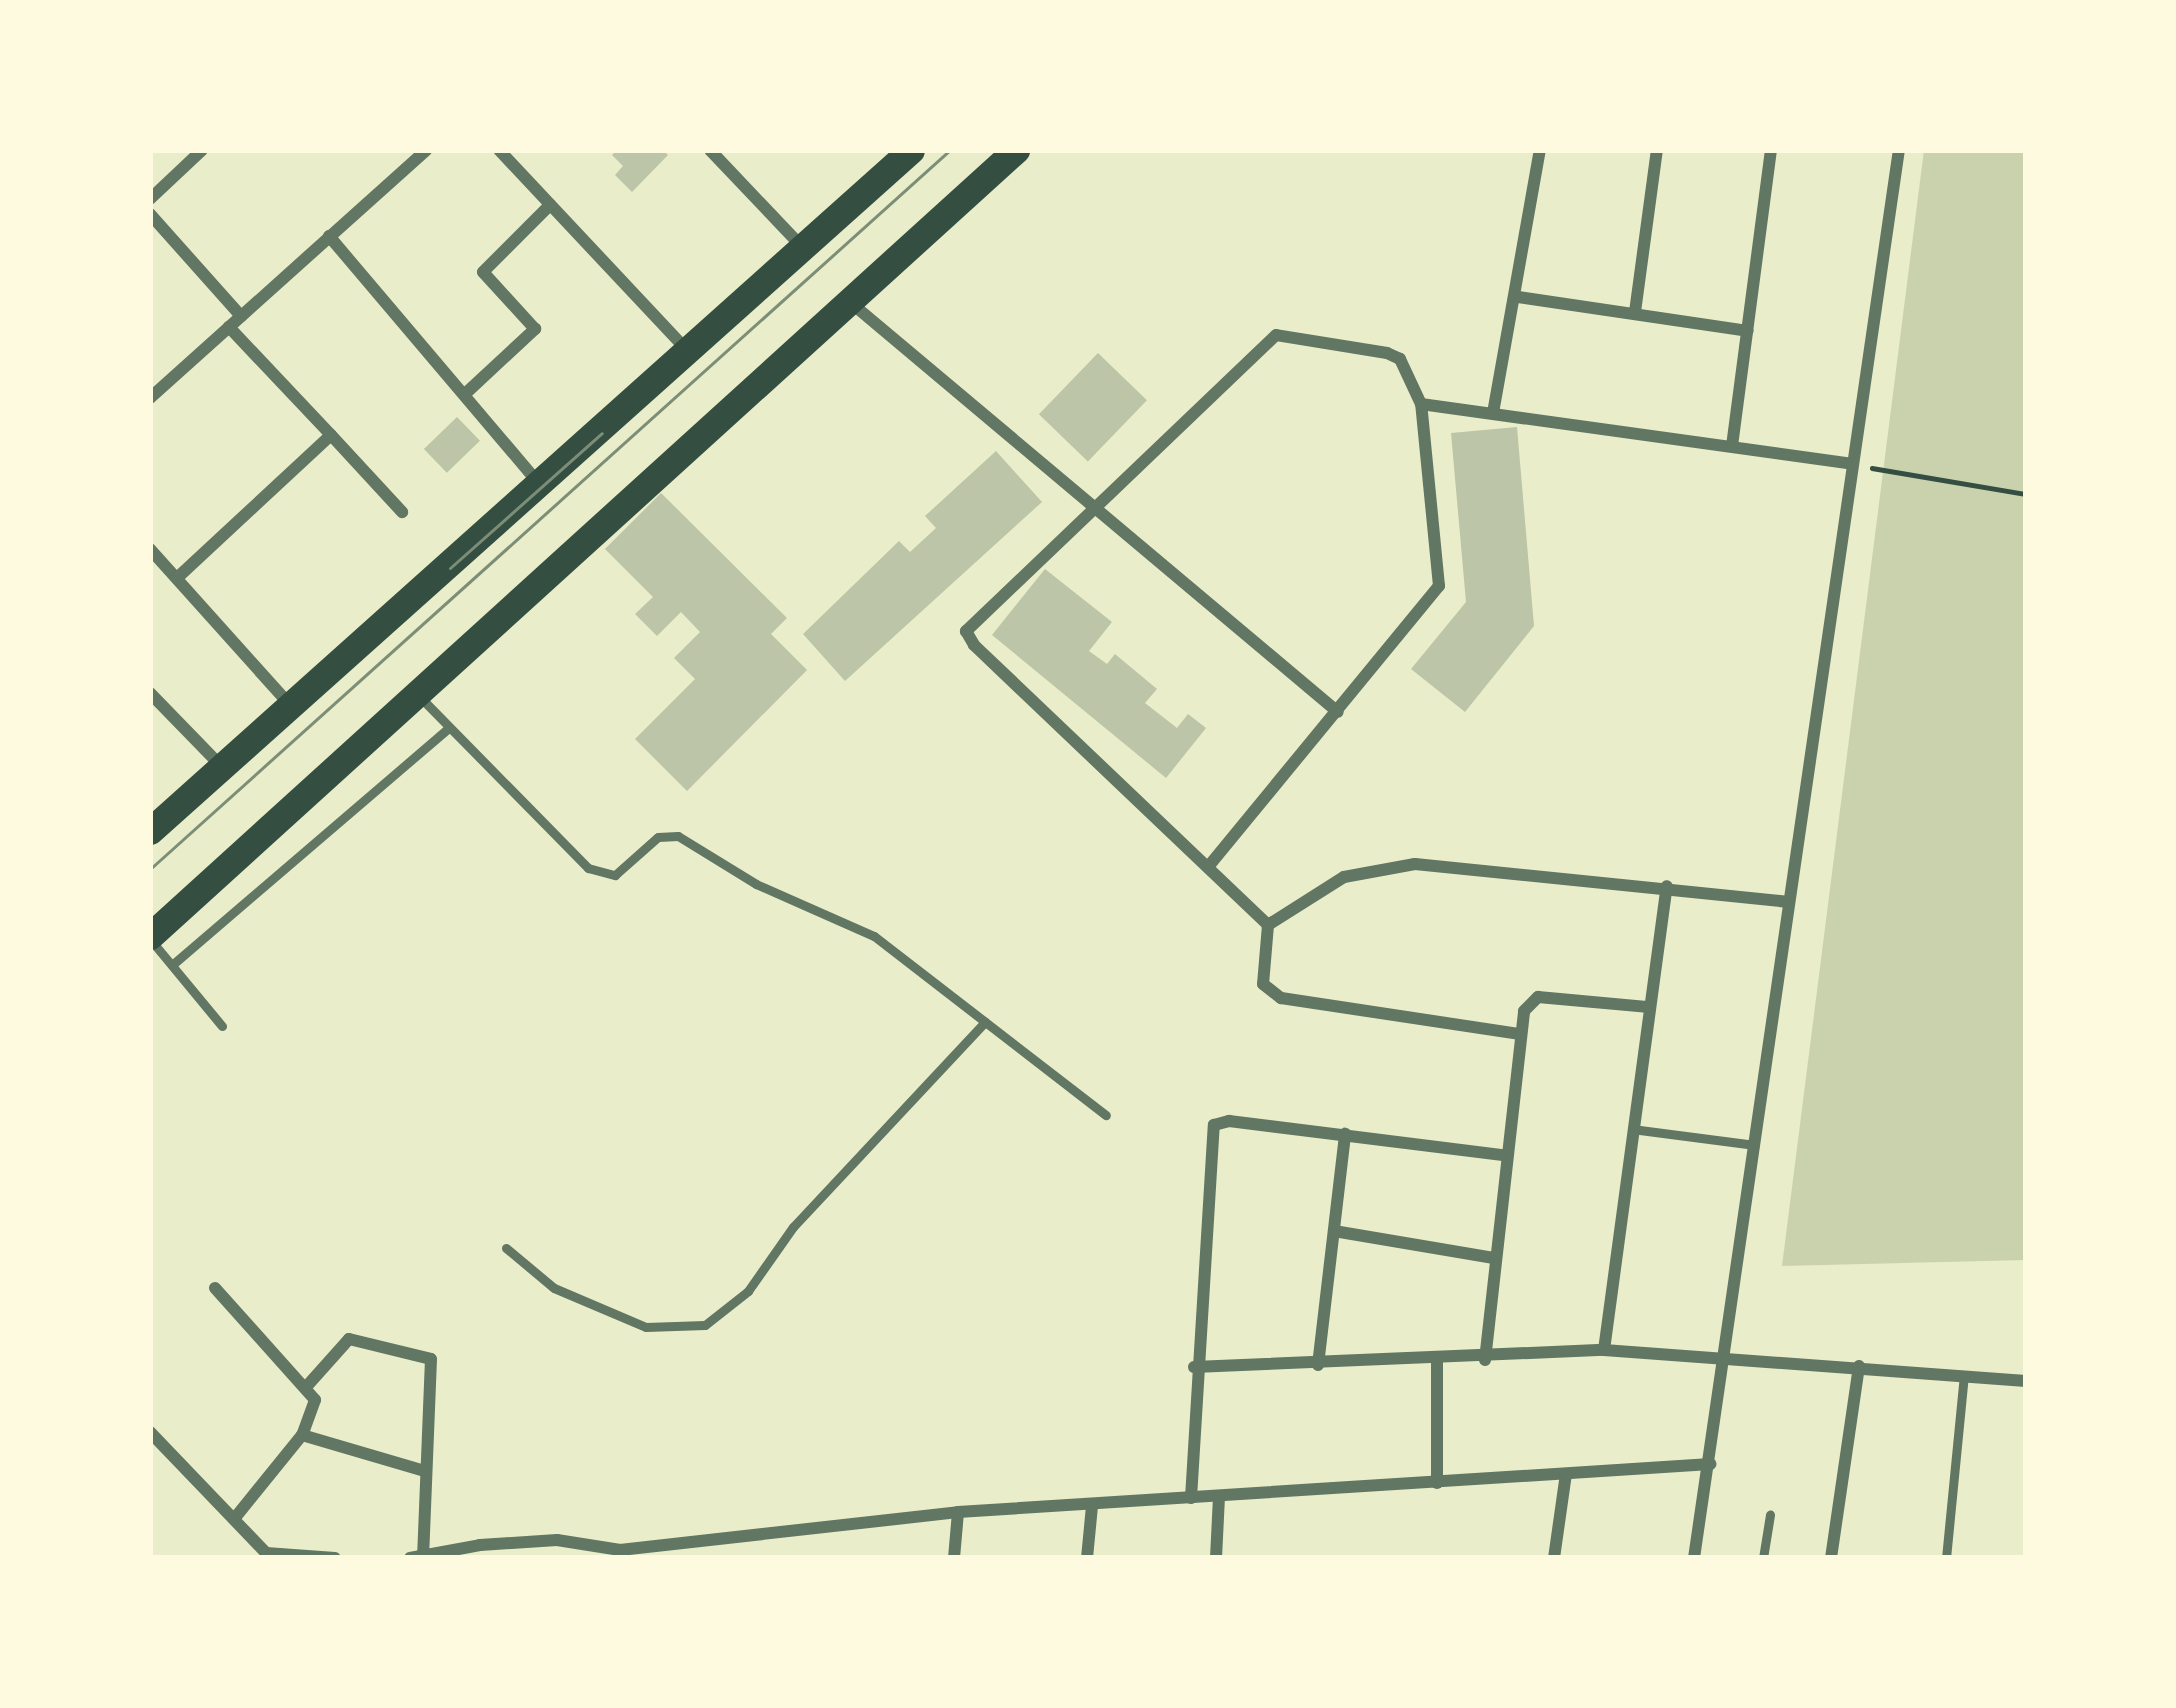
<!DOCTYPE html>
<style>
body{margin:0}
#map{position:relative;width:2176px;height:1708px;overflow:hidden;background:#e9edc9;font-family:"Source Serif 4",serif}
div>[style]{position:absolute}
.green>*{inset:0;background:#cad2ad}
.building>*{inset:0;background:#bcc5a7;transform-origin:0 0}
.path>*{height:4.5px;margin:-2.25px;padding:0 2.25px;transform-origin:2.25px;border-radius:2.25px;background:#344e41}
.service>*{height:9px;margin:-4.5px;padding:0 4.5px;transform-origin:4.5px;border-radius:4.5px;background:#617663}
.minor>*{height:12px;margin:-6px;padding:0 6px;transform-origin:6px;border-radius:6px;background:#617663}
.primary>*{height:27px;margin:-13.5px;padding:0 13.5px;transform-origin:13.5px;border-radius:13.5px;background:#344e41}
.tram>*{height:3px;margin:-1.5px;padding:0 1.5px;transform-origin:1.5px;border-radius:1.5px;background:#7c8e77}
span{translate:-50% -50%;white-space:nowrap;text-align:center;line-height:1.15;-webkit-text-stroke:12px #fefae0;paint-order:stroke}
.frame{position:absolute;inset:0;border:153px solid #fefae0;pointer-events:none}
</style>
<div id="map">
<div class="green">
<div style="clip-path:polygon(1924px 150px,2026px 150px,2026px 1260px,1782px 1266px)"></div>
</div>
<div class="building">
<div style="clip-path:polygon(617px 150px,663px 150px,668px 155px,632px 192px,615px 175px,623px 166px,612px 155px)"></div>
<div style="left:1098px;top:353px;width:68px;height:85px;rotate:44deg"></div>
<div style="left:457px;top:417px;width:33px;height:46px;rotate:46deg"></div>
<div style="clip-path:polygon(1517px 427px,1534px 626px,1465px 712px,1411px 669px,1466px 602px,1451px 433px)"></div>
<div style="clip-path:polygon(996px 451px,1042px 502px,845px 681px,803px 634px,899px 541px,910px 552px,936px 528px,925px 516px)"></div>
<div style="clip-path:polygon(661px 493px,787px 618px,771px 634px,807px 670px,687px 791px,635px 739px,695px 679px,674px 658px,700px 632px,681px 612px,657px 636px,635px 614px,653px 597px,605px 549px)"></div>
<div style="clip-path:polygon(1045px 569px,1112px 622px,1089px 651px,1107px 664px,1115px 654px,1157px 689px,1145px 703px,1177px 728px,1188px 714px,1206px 728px,1166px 778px,992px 635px)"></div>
</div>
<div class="path">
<div style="left:1872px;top:468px;width:156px;rotate:9.6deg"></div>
</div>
<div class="service">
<div style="left:420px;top:697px;width:240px;rotate:45.5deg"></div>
<div style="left:588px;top:868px;width:28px;rotate:15deg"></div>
<div style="left:615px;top:875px;width:57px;rotate:-41.5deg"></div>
<div style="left:658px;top:837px;width:20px;rotate:-3deg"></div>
<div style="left:678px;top:836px;width:92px;rotate:31.6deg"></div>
<div style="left:756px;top:884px;width:129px;rotate:23.8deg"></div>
<div style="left:874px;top:936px;width:293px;rotate:37.7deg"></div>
<div style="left:150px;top:939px;width:113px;rotate:50.4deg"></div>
<div style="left:172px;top:965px;width:365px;rotate:-40.6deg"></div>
<div style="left:1632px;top:1129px;width:124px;rotate:7.4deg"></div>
<div style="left:506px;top:1248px;width:62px;rotate:39.8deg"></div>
<div style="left:554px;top:1288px;width:100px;rotate:23deg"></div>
<div style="left:646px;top:1327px;width:59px;rotate:-1.9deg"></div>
<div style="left:705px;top:1325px;width:55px;rotate:-38.3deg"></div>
<div style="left:748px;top:1291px;width:78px;rotate:-54.9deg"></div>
<div style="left:793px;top:1227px;width:281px;rotate:-46.9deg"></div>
<div style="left:1763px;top:1558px;width:44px;rotate:-80.8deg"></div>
<div style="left:1946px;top:1558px;width:183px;rotate:-84.4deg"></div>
</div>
<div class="minor">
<div style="left:499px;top:150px;width:274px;rotate:46.8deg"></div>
<div style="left:710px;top:150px;width:135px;rotate:46.5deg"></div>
<div style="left:150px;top:199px;width:71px;rotate:-43.3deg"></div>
<div style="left:150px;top:214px;width:137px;rotate:48.3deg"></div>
<div style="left:329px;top:236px;width:321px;rotate:49.7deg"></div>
<div style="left:1518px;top:297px;width:232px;rotate:8.4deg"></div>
<div style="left:850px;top:302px;width:637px;rotate:40.04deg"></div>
<div style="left:1635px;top:312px;width:163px;rotate:-82.3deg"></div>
<div style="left:465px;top:394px;width:96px;rotate:-42.9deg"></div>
<div style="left:535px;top:329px;width:77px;rotate:-132.4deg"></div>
<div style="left:483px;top:272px;width:95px;rotate:-45deg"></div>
<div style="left:150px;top:398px;width:371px;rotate:-41.9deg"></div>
<div style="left:1421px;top:404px;width:434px;rotate:7.9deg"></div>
<div style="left:1493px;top:413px;width:267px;rotate:-79.9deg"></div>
<div style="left:331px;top:435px;width:105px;rotate:47.3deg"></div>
<div style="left:1732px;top:446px;width:299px;rotate:-82.5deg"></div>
<div style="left:150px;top:549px;width:208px;rotate:48.1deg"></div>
<div style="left:177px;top:578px;width:210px;rotate:-42.9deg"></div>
<div style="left:331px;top:435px;width:149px;rotate:-133.4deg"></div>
<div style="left:150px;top:693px;width:100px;rotate:45.8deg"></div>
<div style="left:1208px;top:867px;width:364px;rotate:-50.6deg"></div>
<div style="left:1439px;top:586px;width:183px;rotate:-95.6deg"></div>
<div style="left:1421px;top:404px;width:50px;rotate:-115deg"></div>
<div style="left:1400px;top:359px;width:14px;rotate:-155deg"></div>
<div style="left:1387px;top:353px;width:112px;rotate:-170.8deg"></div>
<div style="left:1276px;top:335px;width:429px;rotate:136.3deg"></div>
<div style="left:966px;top:631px;width:16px;rotate:60deg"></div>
<div style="left:974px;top:645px;width:406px;rotate:43.6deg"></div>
<div style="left:1268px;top:925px;width:90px;rotate:-32.3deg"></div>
<div style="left:1344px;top:877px;width:72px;rotate:-10.4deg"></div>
<div style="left:1415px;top:864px;width:376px;rotate:5.8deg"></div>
<div style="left:1268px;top:925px;width:59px;rotate:94.8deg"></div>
<div style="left:1263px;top:984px;width:23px;rotate:38deg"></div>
<div style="left:1281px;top:998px;width:242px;rotate:8.6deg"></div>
<div style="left:1334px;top:1231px;width:162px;rotate:9.6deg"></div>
<div style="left:215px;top:1288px;width:150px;rotate:48.2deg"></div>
<div style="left:315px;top:1400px;width:37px;rotate:110deg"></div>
<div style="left:302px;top:1435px;width:108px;rotate:129deg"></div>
<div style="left:1604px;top:1350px;width:468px;rotate:-82.3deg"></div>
<div style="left:1437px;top:1360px;width:123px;rotate:90deg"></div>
<div style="left:1485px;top:1360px;width:351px;rotate:-83.6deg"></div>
<div style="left:1524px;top:1011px;width:20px;rotate:-45deg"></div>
<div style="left:1538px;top:997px;width:109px;rotate:5.2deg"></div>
<div style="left:1318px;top:1365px;width:233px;rotate:-83.3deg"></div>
<div style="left:1194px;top:1367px;width:410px;rotate:-2.4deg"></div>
<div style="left:1604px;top:1350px;width:423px;rotate:4.2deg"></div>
<div style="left:307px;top:1386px;width:63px;rotate:-48.2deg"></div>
<div style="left:349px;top:1339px;width:84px;rotate:13.7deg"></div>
<div style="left:431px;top:1359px;width:198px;rotate:92.3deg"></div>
<div style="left:150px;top:1432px;width:168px;rotate:46.2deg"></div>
<div style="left:266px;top:1553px;width:69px;rotate:4.1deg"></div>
<div style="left:302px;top:1435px;width:127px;rotate:16.4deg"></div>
<div style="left:1191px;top:1498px;width:374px;rotate:-86.5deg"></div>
<div style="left:1214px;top:1125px;width:16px;rotate:-15deg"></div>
<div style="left:1229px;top:1121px;width:276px;rotate:7.1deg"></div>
<div style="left:410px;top:1558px;width:71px;rotate:-10.5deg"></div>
<div style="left:480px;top:1545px;width:77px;rotate:-3.7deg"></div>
<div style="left:557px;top:1540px;width:64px;rotate:9deg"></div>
<div style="left:620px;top:1550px;width:340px;rotate:-6.4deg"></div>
<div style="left:958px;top:1512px;width:754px;rotate:-3.65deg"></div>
<div style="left:954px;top:1558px;width:46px;rotate:-85deg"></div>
<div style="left:1087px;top:1558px;width:52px;rotate:-84.5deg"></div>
<div style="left:1216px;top:1558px;width:61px;rotate:-87.2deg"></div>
<div style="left:1554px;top:1558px;width:85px;rotate:-81.9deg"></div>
<div style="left:1694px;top:1558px;width:1423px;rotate:-81.72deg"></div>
<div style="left:1831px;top:1558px;width:194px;rotate:-81.7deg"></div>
</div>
<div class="primary">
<div style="left:150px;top:831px;width:1021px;rotate:-41.82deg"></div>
<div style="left:150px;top:936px;width:1170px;rotate:-42.23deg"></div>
</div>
<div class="tram">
<div style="left:450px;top:568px;width:203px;rotate:-41.6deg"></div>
<div style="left:150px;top:869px;width:1076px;rotate:-41.95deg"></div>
</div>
<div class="frame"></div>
</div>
